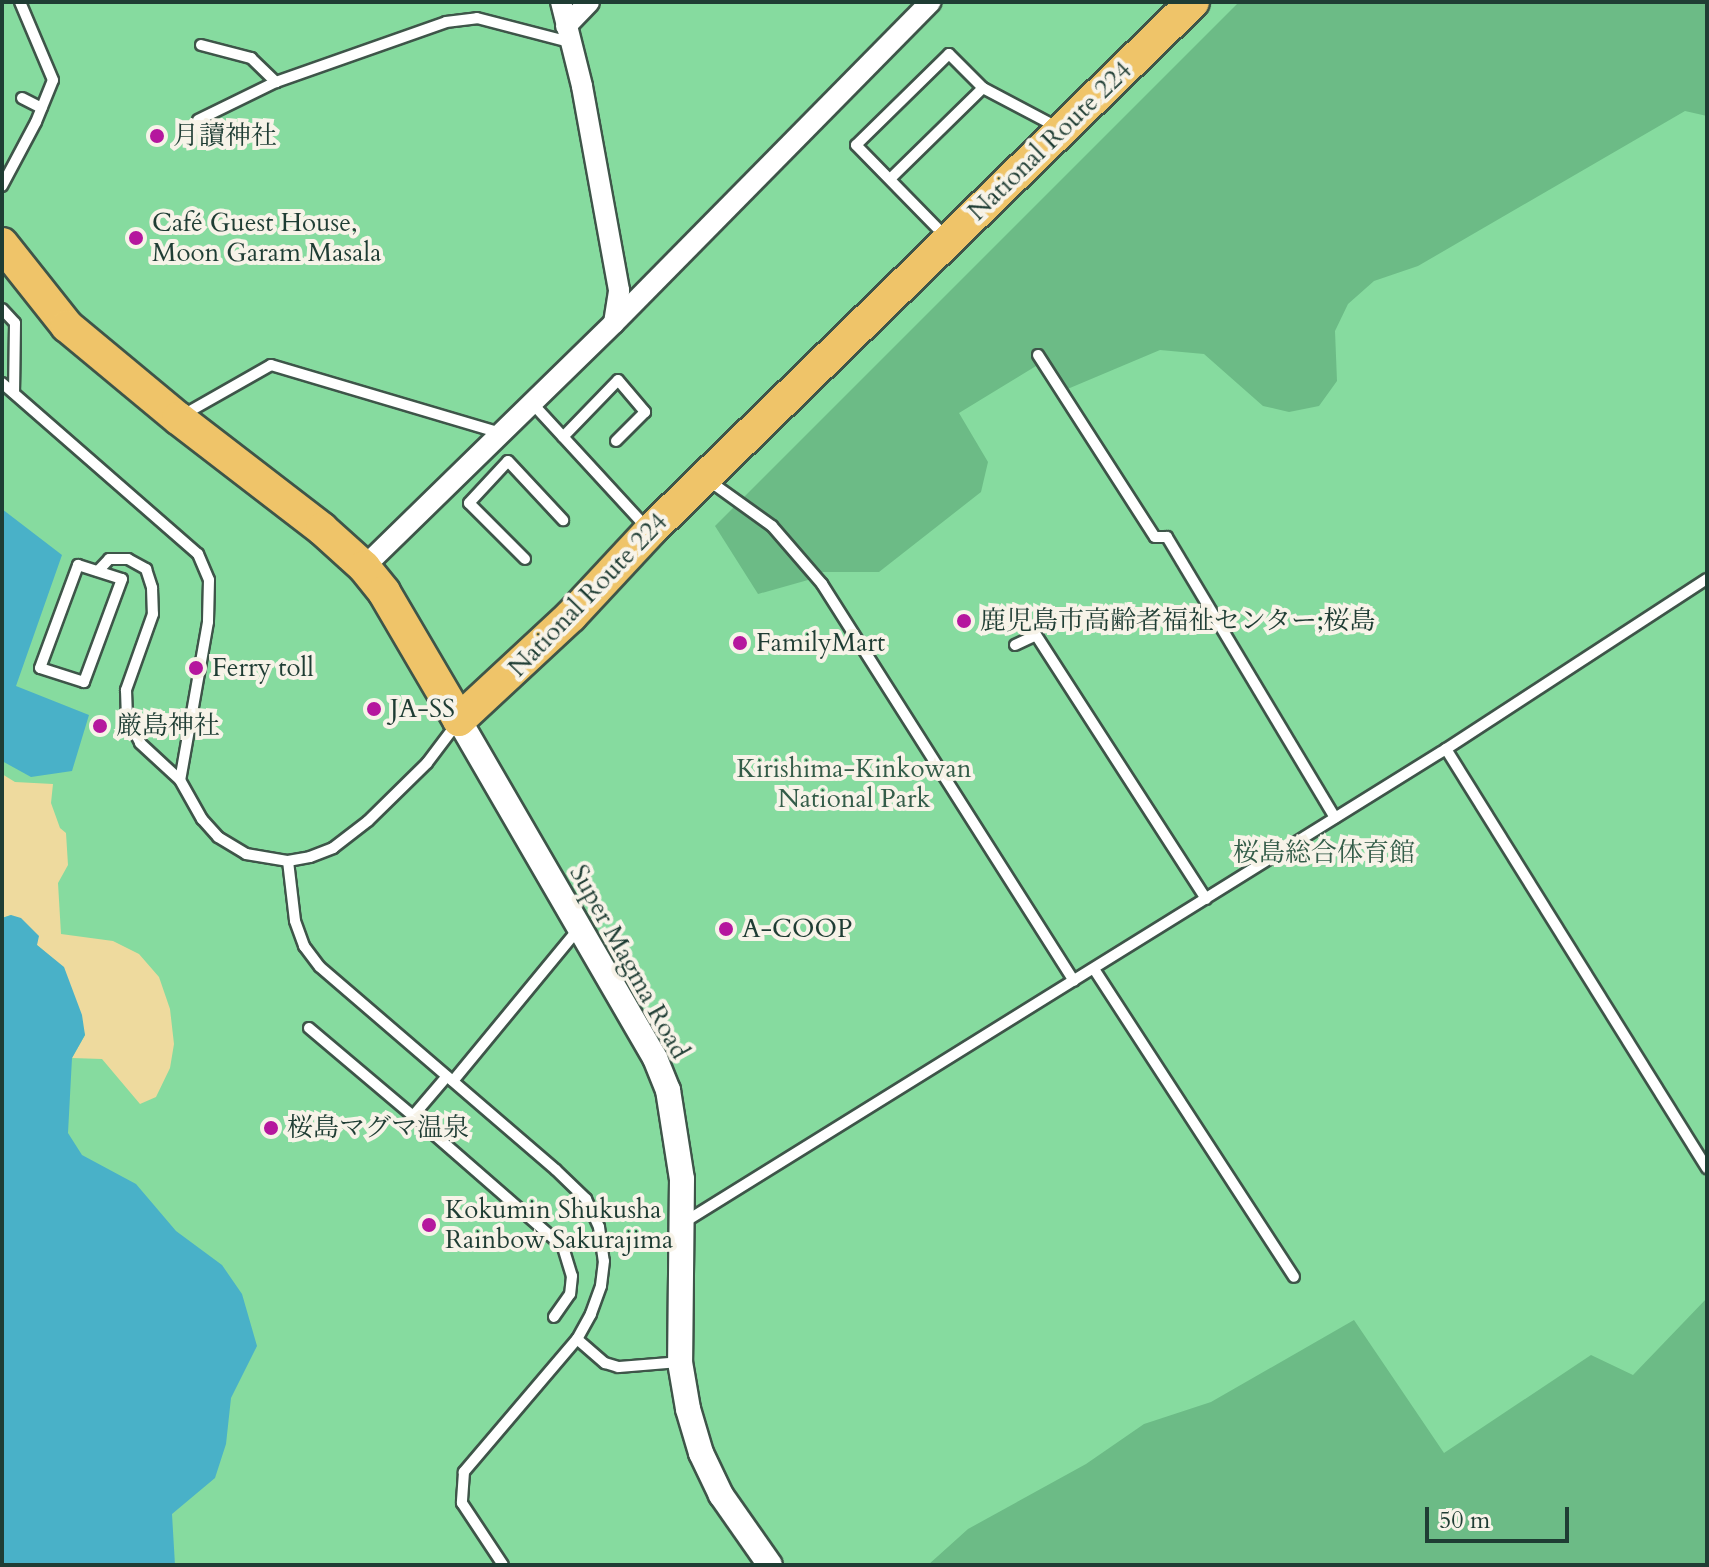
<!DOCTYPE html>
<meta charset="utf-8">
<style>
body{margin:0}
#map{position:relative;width:1709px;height:1567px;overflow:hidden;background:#f0e0c2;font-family:Cardo,"Noto Serif JP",serif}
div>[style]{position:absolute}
.green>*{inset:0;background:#86db9f;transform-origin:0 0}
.forest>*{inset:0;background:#6cbb86}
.sand>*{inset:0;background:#eeda9e}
.water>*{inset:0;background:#49b1c8}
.roads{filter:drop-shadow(2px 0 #3e5549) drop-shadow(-2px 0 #3e5549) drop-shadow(0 2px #3e5549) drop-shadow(0 -2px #3e5549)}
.service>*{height:10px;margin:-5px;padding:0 5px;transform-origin:5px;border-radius:5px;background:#fff}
.minor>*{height:20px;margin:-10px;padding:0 10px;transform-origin:10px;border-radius:10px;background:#fff}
.tertiary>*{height:24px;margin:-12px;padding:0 12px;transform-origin:12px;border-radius:12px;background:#fff}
.trunk>*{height:32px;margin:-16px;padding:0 16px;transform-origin:16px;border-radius:16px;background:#efc469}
.dots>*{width:22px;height:22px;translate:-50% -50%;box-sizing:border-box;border:4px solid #f7f3e8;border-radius:50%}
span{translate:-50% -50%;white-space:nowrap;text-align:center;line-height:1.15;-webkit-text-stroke:8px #f7f3e8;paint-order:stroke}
.poi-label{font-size:26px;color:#1f3d34}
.left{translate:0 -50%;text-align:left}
.street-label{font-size:26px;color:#1f3d34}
.park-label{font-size:26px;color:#345d49}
.frame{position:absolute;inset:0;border:4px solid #1f3d34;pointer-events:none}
.scale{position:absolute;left:1425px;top:1507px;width:144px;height:36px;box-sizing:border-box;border:4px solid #1f3d34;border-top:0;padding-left:10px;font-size:24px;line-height:28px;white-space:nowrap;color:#1f3d34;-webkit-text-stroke:6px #f7f3e8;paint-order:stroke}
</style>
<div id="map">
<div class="green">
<div style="left:2px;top:2px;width:1705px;height:1563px"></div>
</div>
<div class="forest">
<div style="clip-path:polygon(1239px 2px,1707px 2px,1707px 116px,1685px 111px,1418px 266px,1374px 281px,1348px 304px,1335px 331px,1337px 381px,1319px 406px,1289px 412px,1263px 406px,1204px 354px,1160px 350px,1058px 393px,1036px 366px,959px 413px,988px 462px,981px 492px,879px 572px,821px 572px,808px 580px,758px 594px,715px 526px)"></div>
<div style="clip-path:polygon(1707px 1298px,1707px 1565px,928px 1565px,968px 1529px,1086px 1464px,1144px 1424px,1211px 1402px,1354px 1320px,1444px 1453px,1591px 1355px,1633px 1375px)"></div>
</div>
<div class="sand">
<div style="clip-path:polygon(2px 774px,15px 782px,53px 784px,51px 803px,60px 828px,66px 833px,68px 865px,58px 883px,61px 934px,113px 941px,139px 954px,159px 977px,170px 1009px,174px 1044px,170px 1068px,156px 1097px,140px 1104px,102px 1059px,72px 1058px,85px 1035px,64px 968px,37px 945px,11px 915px,2px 918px)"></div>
</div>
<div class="water">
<div style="clip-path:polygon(2px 509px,62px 555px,16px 686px,89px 715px,72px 771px,31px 777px,2px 761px)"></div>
<div style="clip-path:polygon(11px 915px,21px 918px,39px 936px,37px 945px,64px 967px,82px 1015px,85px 1035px,72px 1058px,68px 1133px,82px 1155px,136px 1184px,176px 1231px,222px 1265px,242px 1294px,257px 1346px,231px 1398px,226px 1444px,215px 1478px,172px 1514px,175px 1565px,2px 1565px,2px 918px)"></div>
</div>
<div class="roads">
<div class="service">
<div style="left:201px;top:45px;width:52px;rotate:14.6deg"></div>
<div style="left:251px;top:58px;width:35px;rotate:44deg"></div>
<div style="left:983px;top:88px;width:86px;rotate:27.8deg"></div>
<div style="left:22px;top:98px;width:22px;rotate:27deg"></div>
<div style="left:198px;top:120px;width:87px;rotate:-26deg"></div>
<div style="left:276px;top:82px;width:180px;rotate:-19.4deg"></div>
<div style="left:446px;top:22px;width:31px;rotate:-7deg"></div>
<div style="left:477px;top:18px;width:96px;rotate:14.5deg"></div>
<div style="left:890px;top:179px;width:130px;rotate:-44.4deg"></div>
<div style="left:983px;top:88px;width:48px;rotate:-135deg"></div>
<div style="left:949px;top:54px;width:130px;rotate:135.6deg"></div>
<div style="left:856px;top:145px;width:130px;rotate:45.6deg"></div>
<div style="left:2px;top:186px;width:72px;rotate:-62deg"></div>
<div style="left:36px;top:122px;width:45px;rotate:-68deg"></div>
<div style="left:53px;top:80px;width:85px;rotate:-112.9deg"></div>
<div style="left:2px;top:309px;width:19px;rotate:47deg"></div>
<div style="left:15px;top:323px;width:70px;rotate:90.8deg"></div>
<div style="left:1038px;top:355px;width:216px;rotate:57.3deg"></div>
<div style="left:1155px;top:537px;width:12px"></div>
<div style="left:1167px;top:537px;width:327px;rotate:59.1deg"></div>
<div style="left:2px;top:383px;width:260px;rotate:41.1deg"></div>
<div style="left:198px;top:554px;width:28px;rotate:67deg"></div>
<div style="left:209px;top:580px;width:42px;rotate:91.4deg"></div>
<div style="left:208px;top:622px;width:160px;rotate:100deg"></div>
<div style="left:180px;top:780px;width:45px;rotate:60.6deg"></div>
<div style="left:202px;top:819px;width:24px;rotate:48deg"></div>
<div style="left:218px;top:837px;width:33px;rotate:31deg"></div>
<div style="left:246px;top:854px;width:43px;rotate:9.5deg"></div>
<div style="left:288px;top:861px;width:22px;rotate:-10deg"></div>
<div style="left:310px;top:857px;width:25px;rotate:-21deg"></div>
<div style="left:333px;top:848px;width:44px;rotate:-37.6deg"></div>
<div style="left:368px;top:821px;width:83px;rotate:-44.5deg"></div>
<div style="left:427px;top:763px;width:51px;rotate:-52.9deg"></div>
<div style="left:532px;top:403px;width:170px;rotate:47.4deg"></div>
<div style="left:183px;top:415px;width:101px;rotate:-29.6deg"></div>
<div style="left:271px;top:365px;width:239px;rotate:16.5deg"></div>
<div style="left:563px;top:437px;width:79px;rotate:-46deg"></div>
<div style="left:618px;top:380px;width:42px;rotate:49.8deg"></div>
<div style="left:645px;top:412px;width:41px;rotate:135deg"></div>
<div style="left:708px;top:480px;width:79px;rotate:35.7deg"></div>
<div style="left:772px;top:526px;width:77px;rotate:49.2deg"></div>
<div style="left:822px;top:584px;width:470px;rotate:57.6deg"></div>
<div style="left:525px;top:559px;width:79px;rotate:-135deg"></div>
<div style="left:469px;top:503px;width:57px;rotate:-47.1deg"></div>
<div style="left:508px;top:461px;width:81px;rotate:47deg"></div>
<div style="left:78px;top:565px;width:46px;rotate:17.7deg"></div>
<div style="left:122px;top:579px;width:110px;rotate:110.3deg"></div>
<div style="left:84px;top:682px;width:46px;rotate:-162.3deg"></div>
<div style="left:40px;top:668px;width:110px;rotate:-69.7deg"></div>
<div style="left:98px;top:571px;width:16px;rotate:-47deg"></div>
<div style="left:109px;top:559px;width:19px"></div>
<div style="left:128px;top:559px;width:21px;rotate:29deg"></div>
<div style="left:146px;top:569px;width:20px;rotate:72deg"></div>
<div style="left:152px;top:588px;width:26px;rotate:88deg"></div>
<div style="left:153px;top:614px;width:81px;rotate:109.6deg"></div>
<div style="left:126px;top:690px;width:27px;rotate:88deg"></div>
<div style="left:127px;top:717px;width:29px;rotate:63deg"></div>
<div style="left:140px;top:743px;width:54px;rotate:42.8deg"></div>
<div style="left:1015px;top:645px;width:23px;rotate:-25deg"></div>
<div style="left:1036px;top:635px;width:314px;rotate:57.2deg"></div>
<div style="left:1446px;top:749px;width:494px;rotate:58.1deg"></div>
<div style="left:288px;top:861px;width:60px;rotate:83.3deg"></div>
<div style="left:295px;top:921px;width:27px;rotate:70deg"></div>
<div style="left:304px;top:946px;width:26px;rotate:53deg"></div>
<div style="left:320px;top:967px;width:311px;rotate:40.7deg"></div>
<div style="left:556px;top:1170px;width:42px;rotate:44deg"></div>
<div style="left:586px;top:1199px;width:31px;rotate:65deg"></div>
<div style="left:599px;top:1227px;width:34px;rotate:82deg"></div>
<div style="left:604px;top:1261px;width:25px;rotate:97deg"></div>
<div style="left:601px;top:1286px;width:30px;rotate:110deg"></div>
<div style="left:591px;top:1314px;width:29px;rotate:119deg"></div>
<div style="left:577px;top:1339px;width:175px;rotate:130.4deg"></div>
<div style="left:464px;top:1472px;width:31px;rotate:94deg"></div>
<div style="left:462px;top:1503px;width:74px;rotate:56.5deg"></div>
<div style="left:1094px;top:969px;width:367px;rotate:57deg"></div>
<div style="left:309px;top:1028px;width:136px;rotate:40.2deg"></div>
<div style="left:413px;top:1116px;width:52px;rotate:-49.6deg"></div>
<div style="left:453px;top:1081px;width:198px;rotate:-50.5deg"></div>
<div style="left:413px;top:1116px;width:199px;rotate:41.1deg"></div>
<div style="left:563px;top:1247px;width:30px;rotate:73deg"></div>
<div style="left:572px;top:1276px;width:18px;rotate:96deg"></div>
<div style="left:570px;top:1294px;width:28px;rotate:125deg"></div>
<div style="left:683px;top:1223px;width:898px;rotate:-31.85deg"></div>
<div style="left:1446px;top:749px;width:311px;rotate:-33.1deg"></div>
<div style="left:577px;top:1339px;width:37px;rotate:41deg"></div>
<div style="left:605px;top:1363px;width:14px;rotate:17deg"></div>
<div style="left:618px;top:1367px;width:62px;rotate:-4.6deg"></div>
</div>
<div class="minor">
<div style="left:566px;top:26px;width:33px;rotate:-46deg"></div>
<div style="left:614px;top:323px;width:451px;rotate:-45.4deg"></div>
<div style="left:364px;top:567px;width:349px;rotate:-44.3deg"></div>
<div style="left:614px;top:323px;width:33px;rotate:-81deg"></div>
<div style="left:619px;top:290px;width:207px;rotate:-100.3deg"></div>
<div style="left:582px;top:86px;width:87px;rotate:-104deg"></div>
</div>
<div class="tertiary">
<div style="left:459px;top:720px;width:391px;rotate:59.9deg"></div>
<div style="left:655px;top:1058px;width:35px;rotate:68deg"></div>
<div style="left:668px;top:1090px;width:90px;rotate:81.1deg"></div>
<div style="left:682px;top:1179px;width:183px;rotate:90.6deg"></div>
<div style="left:680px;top:1362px;width:48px;rotate:80.3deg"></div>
<div style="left:688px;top:1409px;width:46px;rotate:73.5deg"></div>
<div style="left:701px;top:1453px;width:47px;rotate:64.5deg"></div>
<div style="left:721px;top:1495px;width:85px;rotate:55deg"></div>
</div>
<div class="trunk">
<div style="left:2px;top:244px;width:105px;rotate:51.6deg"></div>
<div style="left:67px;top:326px;width:144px;rotate:39.7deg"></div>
<div style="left:178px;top:418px;width:182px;rotate:37.6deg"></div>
<div style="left:322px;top:529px;width:57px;rotate:42.1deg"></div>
<div style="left:364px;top:567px;width:32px;rotate:51deg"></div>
<div style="left:384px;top:592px;width:148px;rotate:59.6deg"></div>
<div style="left:459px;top:720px;width:153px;rotate:-42.9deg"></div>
<div style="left:571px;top:616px;width:116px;rotate:-47.1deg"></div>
<div style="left:650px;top:531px;width:758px;rotate:-44.25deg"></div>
</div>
</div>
<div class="dots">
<div style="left:157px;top:136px;background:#b5179e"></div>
<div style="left:136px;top:238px;background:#b5179e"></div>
<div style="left:964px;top:621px;background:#b5179e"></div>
<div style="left:740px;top:643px;background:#b5179e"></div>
<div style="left:196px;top:668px;background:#b5179e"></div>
<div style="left:374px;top:709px;background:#b5179e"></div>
<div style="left:100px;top:726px;background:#b5179e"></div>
<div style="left:726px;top:929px;background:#b5179e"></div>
<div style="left:271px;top:1128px;background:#b5179e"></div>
<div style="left:429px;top:1225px;background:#b5179e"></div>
</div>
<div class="poi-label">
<span class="left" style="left:173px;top:136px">月讀神社</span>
<span class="left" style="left:152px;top:238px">Café Guest House,<br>Moon Garam Masala</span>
<span class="left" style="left:980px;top:621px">鹿児島市高齢者福祉センター;桜島</span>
<span class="left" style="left:756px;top:643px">FamilyMart</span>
<span class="left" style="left:212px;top:668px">Ferry toll</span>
<span class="left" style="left:390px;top:709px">JA-SS</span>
<span class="left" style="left:116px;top:726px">厳島神社</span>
<span class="left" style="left:742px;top:929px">A-COOP</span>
<span class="left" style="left:287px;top:1128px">桜島マグマ温泉</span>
<span class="left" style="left:445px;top:1225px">Kokumin Shukusha<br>Rainbow Sakurajima</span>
</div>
<div class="street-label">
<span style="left:1050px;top:141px;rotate:-44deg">National Route 224</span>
<span style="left:588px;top:595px;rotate:-46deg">National Route 224</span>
<span style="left:629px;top:962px;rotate:61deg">Super Magma Road</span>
</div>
<div class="park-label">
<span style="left:854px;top:784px">Kirishima-Kinkowan<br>National Park</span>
<span style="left:1324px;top:853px">桜島総合体育館</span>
</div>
<div class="frame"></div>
<div class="scale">50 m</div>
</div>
